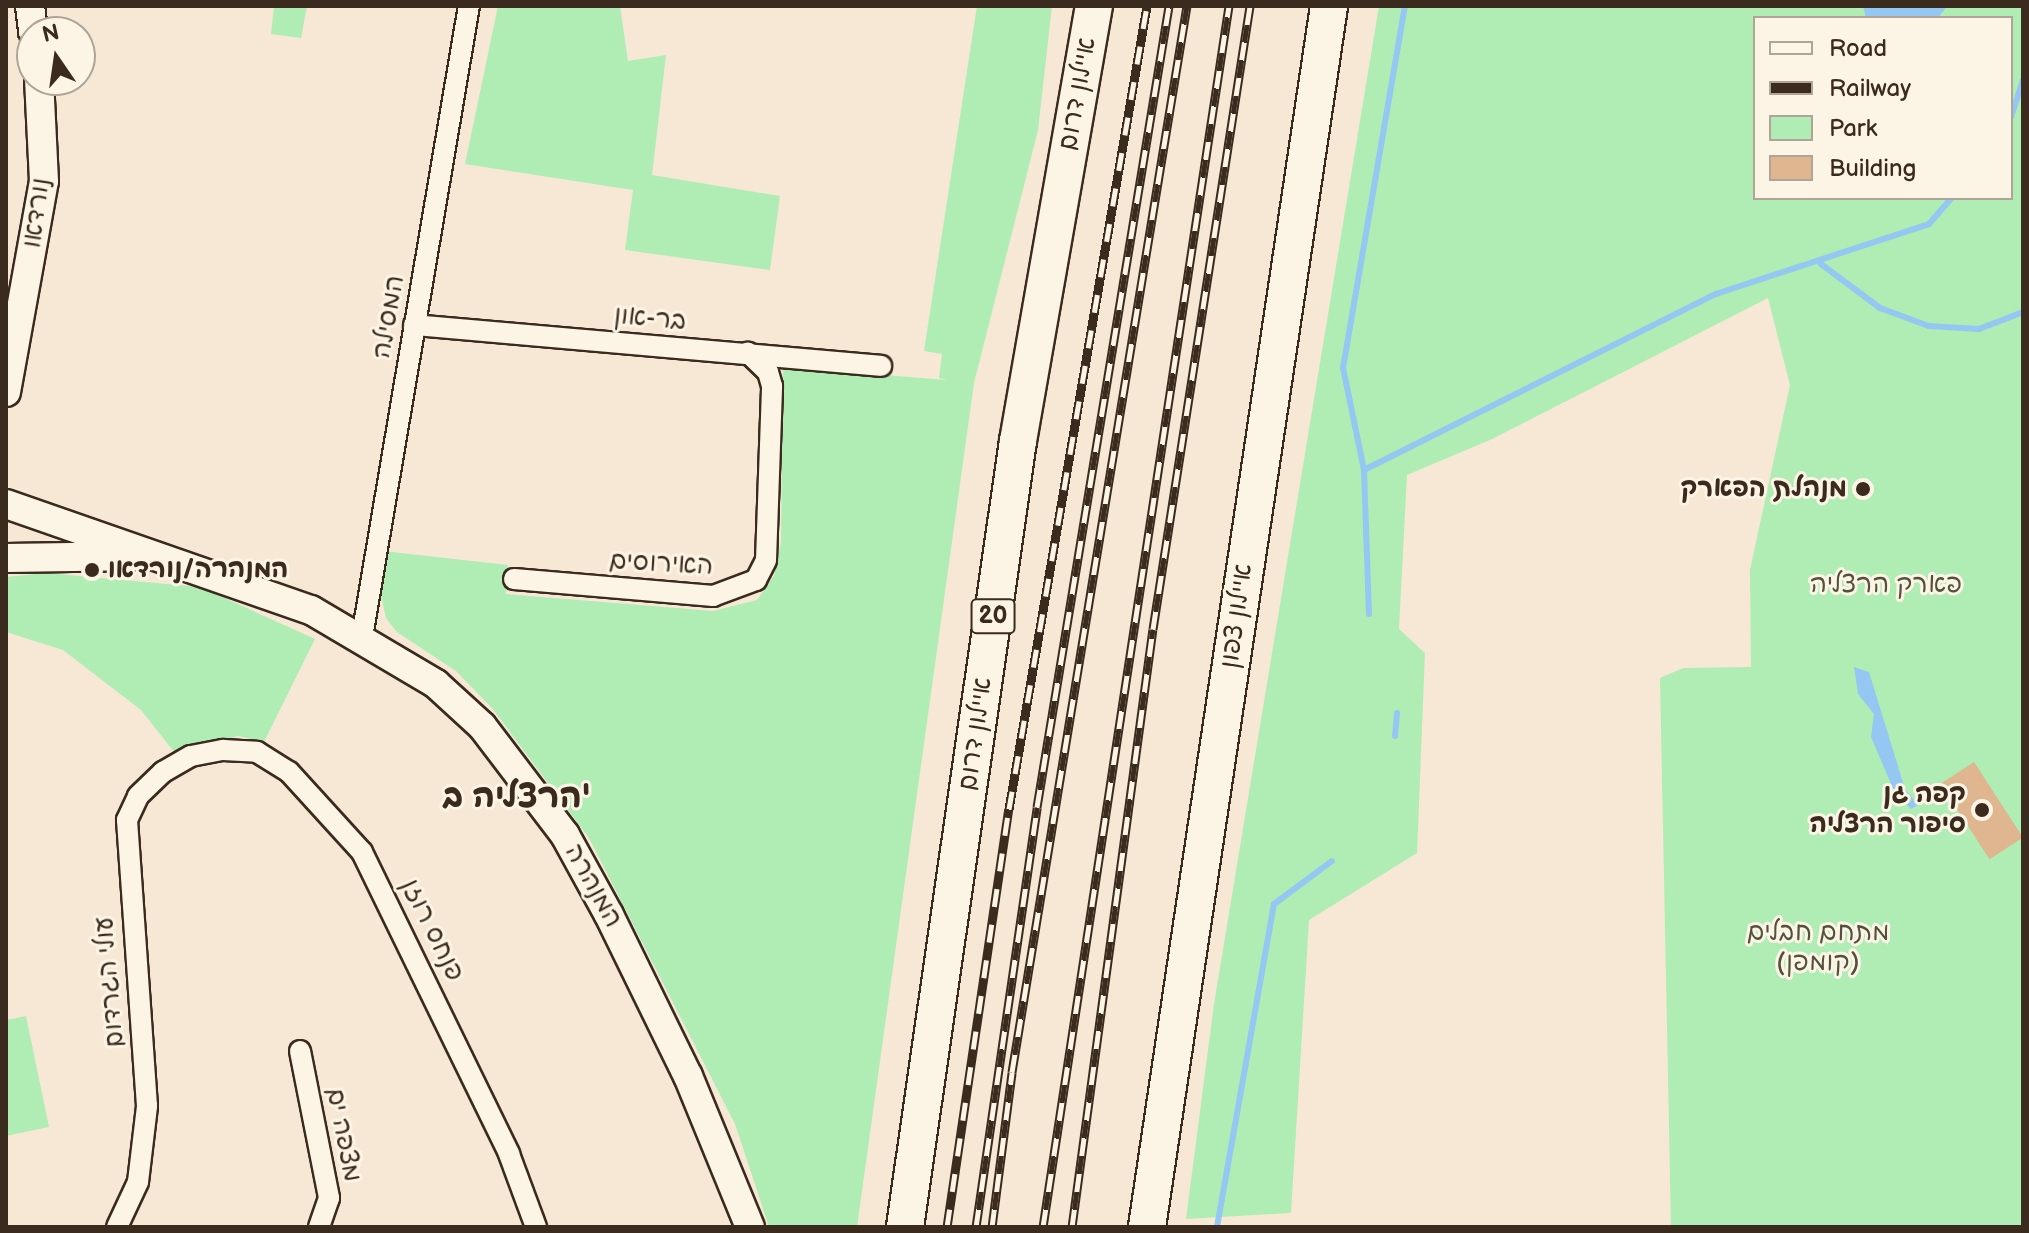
<!DOCTYPE html>
<meta charset="utf-8">
<style>
body{margin:0}
#map{position:relative;width:2029px;height:1233px;overflow:hidden;background:#f6e8d4;font-family:"Balsamiq Sans","Playpen Sans Hebrew",sans-serif}
div>[style]{position:absolute}
.green>*{inset:0;background:#afedb4}
.water>*{inset:0;background:#94c7f1}
.stream>*{height:6px;margin:-3px;padding:0 3px;transform-origin:3px;border-radius:3px;background:#94c7f1}
.building>*{inset:0;background:#dfb68f;transform-origin:0 0}
.roads{filter:drop-shadow(2px 0 #3b2a1e) drop-shadow(-2px 0 #3b2a1e) drop-shadow(0 2px #3b2a1e) drop-shadow(0 -2px #3b2a1e)}
.street>*{height:20px;margin:-10px;padding:0 10px;transform-origin:10px;border-radius:10px;background:#fcf5e5}
.secondary>*{height:28px;margin:-14px;padding:0 14px;transform-origin:14px;border-radius:14px;background:#fcf5e5}
.highway>*{height:36px;margin:-18px;padding:0 18px;transform-origin:18px;border-radius:18px;background:#fcf5e5}
.rail>*{height:9px;margin-top:-4.5px;transform-origin:0;background:repeating-linear-gradient(90deg,#fcf5e5 0 18px,#3b2a1e 0 36px);box-sizing:border-box;border-block:2px solid #3b2a1e}
.dots>*{width:22px;height:22px;translate:-50% -50%;box-sizing:border-box;border:4px solid #fcf5e5;border-radius:50%}
span{translate:-50% -50%;white-space:nowrap;text-align:center;line-height:1.15;-webkit-text-stroke:6px #fcf5e5;paint-order:stroke}
.shield-label span{padding:2px 6px;background:#fcf5e5;border:2px solid;border-radius:6px;-webkit-text-stroke-width:0}
.shield-label{font-size:24px;color:#3b2a1e;font-weight:700}
.street-label{font-size:26px;color:#3b2a1e}
.poi-label{font-size:26px;color:#3b2a1e;font-weight:700}
.right{translate:-100% -50%;text-align:right}
.left{translate:0 -50%;text-align:left}
.park-label{font-size:26px;color:#52513c}
.district-label{font-size:34px;color:#3b2a1e;font-weight:700}
.frame{position:absolute;inset:0;border:8px solid #3b2a1e;pointer-events:none}
.legend{position:absolute;left:1753px;top:16px;width:260px;height:184px;box-sizing:border-box;background:#fcf5e5;border:2px solid #afa495;margin:0;padding:10px 14px;list-style:none;font-size:24px;color:#3b2a1e}
.legend li{display:flex;align-items:center;gap:16px;height:40px}
.legend b{width:40px;border:2px solid #afa495}
.north{position:absolute;left:16px;top:16px;width:80px;height:80px;box-sizing:border-box;background:#fcf5e5;border:2px solid #afa495;border-radius:50%;rotate:347deg;font-size:22px;font-weight:700;line-height:32px;text-align:center;color:#3b2a1e}
.north::after{content:'';display:block;margin:auto;width:28px;height:36px;background:#3b2a1e;clip-path:polygon(50% 0,100% 100%,50% 72%,0 100%)}
</style>
<div id="map">
<div class="green">
<div style="clip-path:polygon(274px 6px,307px 6px,301px 38px,271px 34px)"></div>
<div style="clip-path:polygon(498px 6px,620px 6px,628px 61px,666px 55px,652px 175px,780px 196px,770px 270px,625px 250px,633px 190px,465px 164px)"></div>
<div style="clip-path:polygon(977px 6px,1052px 6px,1038px 130px,974px 383px,857px 1227px,769px 1227px,735px 1124px,589px 838px,492px 708px,456px 671px,397px 632px,386px 618px,378px 581px,383px 551px,508px 565px,506px 594px,713px 611px,757px 600px,774px 576px,781px 542px,783px 367px,947px 380px,939px 378px,942px 354px,924px 351px)"></div>
<div style="clip-path:polygon(evenodd,1379px 6px,2023px 6px,2023px 1227px,1671px 1227px,1660px 678px,1683px 668px,1751px 667px,1750px 570px,1790px 385px,1768px 298px,1492px 439px,1407px 475px,1399px 629px,1425px 653px,1417px 853px,1309px 920px,1291px 1213px,1186px 1219px,1214px 1004px,1379px 6px,1755px 18px,2011px 18px,2011px 198px,1755px 198px,1755px 18px)"></div>
<div style="clip-path:polygon(46px 573px,200px 587px,315px 639px,264px 742px,238px 736px,175px 753px,141px 710px,63px 650px,6px 632px,6px 577px)"></div>
<div style="clip-path:polygon(26px 1016px,49px 1127px,6px 1136px,6px 1020px)"></div>
</div>
<div class="water">
<div style="clip-path:polygon(1863px 6px,1947px 6px,1938px 18px,1866px 18px)"></div>
<div style="clip-path:polygon(1854px 667px,1869px 672px,1905px 789px,1918px 805px,1911px 809px,1895px 793px,1871px 737px,1874px 714px,1858px 694px)"></div>
</div>
<div class="stream">
<div style="left:2011px;top:117px;width:39px;rotate:-72deg"></div>
<div style="left:1821px;top:264px;width:74px;rotate:36.7deg"></div>
<div style="left:1880px;top:308px;width:52px;rotate:20.2deg"></div>
<div style="left:1929px;top:326px;width:50px;rotate:3.4deg"></div>
<div style="left:1979px;top:329px;width:47px;rotate:-21.1deg"></div>
<div style="left:1364px;top:470px;width:394px;rotate:-26.6deg"></div>
<div style="left:1716px;top:294px;width:224px;rotate:-18.2deg"></div>
<div style="left:1929px;top:224px;width:35px;rotate:-49deg"></div>
<div style="left:1369px;top:614px;width:144px;rotate:-92deg"></div>
<div style="left:1364px;top:470px;width:104px;rotate:-101.6deg"></div>
<div style="left:1343px;top:368px;width:367px;rotate:-80.3deg"></div>
<div style="left:1395px;top:736px;width:23px;rotate:-85deg"></div>
<div style="left:1217px;top:1227px;width:328px;rotate:-80deg"></div>
<div style="left:1274px;top:904px;width:72px;rotate:-36.6deg"></div>
</div>
<div class="building">
<div style="left:1974px;top:762px;width:90px;height:40px;rotate:57deg"></div>
</div>
<div class="roads">
<div class="street">
<div style="left:414px;top:325px;width:469px;rotate:5deg"></div>
<div style="left:514px;top:579px;width:200px;rotate:4.9deg"></div>
<div style="left:713px;top:596px;width:46px;rotate:-20.4deg"></div>
<div style="left:756px;top:580px;width:22px;rotate:-63deg"></div>
<div style="left:766px;top:560px;width:174px;rotate:-88deg"></div>
<div style="left:772px;top:386px;width:15px;rotate:-106deg"></div>
<div style="left:768px;top:372px;width:28px;rotate:-136deg"></div>
<div style="left:362px;top:637px;width:640px;rotate:-80.38deg"></div>
<div style="left:300px;top:1051px;width:150px;rotate:78.8deg"></div>
<div style="left:329px;top:1198px;width:31px;rotate:109deg"></div>
<div style="left:117px;top:1227px;width:50px;rotate:-65deg"></div>
<div style="left:138px;top:1182px;width:77px;rotate:-83.2deg"></div>
<div style="left:147px;top:1106px;width:287px;rotate:-94deg"></div>
<div style="left:127px;top:820px;width:26px;rotate:-65deg"></div>
<div style="left:138px;top:796px;width:35px;rotate:-44deg"></div>
<div style="left:163px;top:772px;width:32px;rotate:-30deg"></div>
<div style="left:191px;top:756px;width:33px;rotate:-11deg"></div>
<div style="left:223px;top:750px;width:34px;rotate:3deg"></div>
<div style="left:257px;top:752px;width:38px;rotate:32deg"></div>
<div style="left:289px;top:772px;width:108px;rotate:47.6deg"></div>
<div style="left:362px;top:852px;width:336px;rotate:64deg"></div>
<div style="left:509px;top:1154px;width:78px;rotate:69.7deg"></div>
</div>
<div class="secondary">
<div style="left:30px;top:6px;width:26px;rotate:83deg"></div>
<div style="left:6px;top:392px;width:214px;rotate:-79.8deg"></div>
<div style="left:44px;top:181px;width:101px;rotate:-92.8deg"></div>
<div style="left:6px;top:504px;width:323px;rotate:19.2deg"></div>
<div style="left:311px;top:610px;width:145px;rotate:30.6deg"></div>
<div style="left:436px;top:684px;width:62px;rotate:42.4deg"></div>
<div style="left:482px;top:726px;width:137px;rotate:52.7deg"></div>
<div style="left:565px;top:835px;width:91px;rotate:61.2deg"></div>
<div style="left:609px;top:915px;width:179px;rotate:63.9deg"></div>
<div style="left:688px;top:1076px;width:163px;rotate:67.7deg"></div>
<div style="left:6px;top:558px;width:133px;rotate:-0.9deg"></div>
</div>
<div class="highway">
<div style="left:905px;top:1227px;width:794px;rotate:-81.82deg"></div>
<div style="left:1018px;top:441px;width:442px;rotate:-80.1deg"></div>
<div style="left:1147px;top:1227px;width:1234px;rotate:-81.52deg"></div>
</div>
</div>
<div class="rail">
<div style="left:947px;top:1227px;width:423px;rotate:-81.6deg"></div>
<div style="left:1009px;top:809px;width:815px;rotate:-80.25deg"></div>
<div style="left:976px;top:1227px;width:424px;rotate:-81.7deg"></div>
<div style="left:1037px;top:807px;width:812px;rotate:-80.64deg"></div>
<div style="left:992px;top:1227px;width:156px;rotate:-82.6deg"></div>
<div style="left:1012px;top:1072px;width:1080px;rotate:-80.68deg"></div>
<div style="left:1043px;top:1227px;width:1235px;rotate:-81.34deg"></div>
<div style="left:1072px;top:1227px;width:603px;rotate:-82.29deg"></div>
<div style="left:1153px;top:629px;width:631px;rotate:-81.15deg"></div>
</div>
<div class="dots">
<div style="left:1863px;top:489px;background:#3b2a1e"></div>
<div style="left:92px;top:570px;background:#3b2a1e"></div>
<div style="left:1982px;top:810px;background:#3b2a1e"></div>
</div>
<div class="shield-label">
<span style="left:993px;top:616px">20</span>
</div>
<div class="street-label">
<span style="left:1078px;top:94px;rotate:-80deg">איילון דרום</span>
<span style="left:37px;top:213px;rotate:-82deg">נורדאו</span>
<span style="left:389px;top:317px;rotate:-80deg">המסילה</span>
<span style="left:650px;top:319px;rotate:5deg">בר-און</span>
<span style="left:661px;top:564px;rotate:3deg">האירוסים</span>
<span style="left:1237px;top:616px;rotate:-82deg">איילון צפון</span>
<span style="left:976px;top:734px;rotate:-82deg">איילון דרום</span>
<span style="left:593px;top:886px;rotate:61deg">המנהרה</span>
<span style="left:432px;top:930px;rotate:64deg">פנחס רוזן</span>
<span style="left:110px;top:982px;rotate:-95deg">עולי הגרדום</span>
<span style="left:343px;top:1135px;rotate:79deg">מצפה ים</span>
</div>
<div class="poi-label">
<span class="right" style="left:1847px;top:489px">מנהלת הפארק</span>
<span class="left" style="left:108px;top:570px">המנהרה/נורדאו</span>
<span class="right" style="left:1966px;top:810px">קפה גן<br>סיפור הרצליה</span>
</div>
<div class="park-label">
<span style="left:1886px;top:585px">פארק הרצליה</span>
<span style="left:1818px;top:948px">מתחם חבלים<br>(קומפן)</span>
</div>
<div class="district-label">
<span style="left:516px;top:797px">הרצליה ב'</span>
</div>
<div class="frame"></div>
<ul class="legend">
<li><b style="height:10px;background:#fcf5e5"></b>Road</li>
<li><b style="height:10px;background:#3b2a1e"></b>Railway</li>
<li><b style="height:22px;background:#afedb4"></b>Park</li>
<li><b style="height:22px;background:#dfb68f"></b>Building</li>
</ul>
<div class="north">N</div>
</div>
